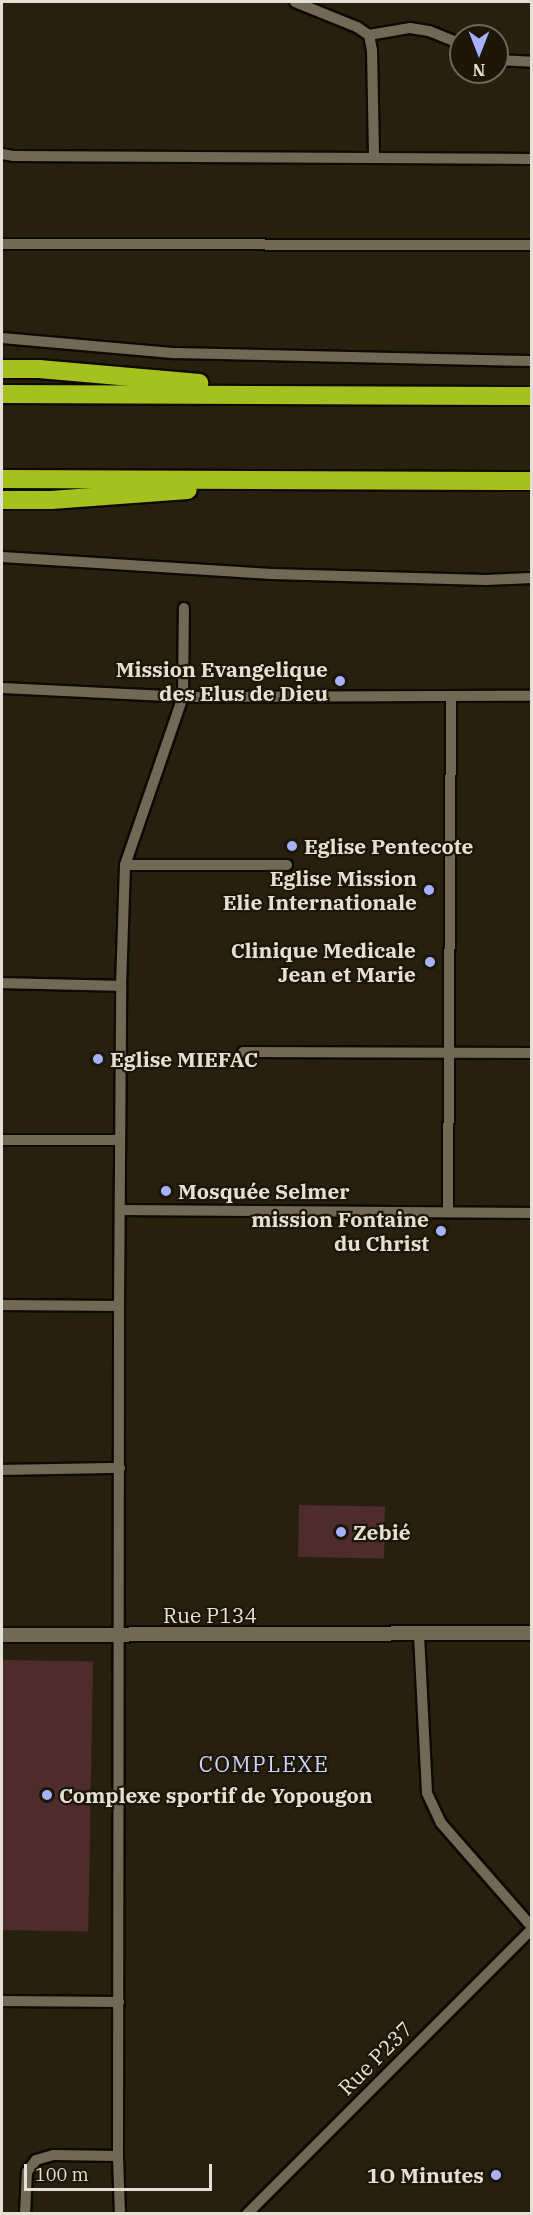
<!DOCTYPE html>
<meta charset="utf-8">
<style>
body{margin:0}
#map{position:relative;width:533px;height:2215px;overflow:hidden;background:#27200f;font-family:"IBM Plex Serif",serif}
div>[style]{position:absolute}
.green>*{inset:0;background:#4e2b2c;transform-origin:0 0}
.roads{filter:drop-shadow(2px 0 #100900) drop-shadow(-2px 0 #100900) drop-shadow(0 2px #100900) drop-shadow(0 -2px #100900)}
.minor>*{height:10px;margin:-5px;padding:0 5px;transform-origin:5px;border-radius:5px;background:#716956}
.tertiary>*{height:14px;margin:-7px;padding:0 7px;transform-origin:7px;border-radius:7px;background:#716956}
.motorway>*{height:18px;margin:-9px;padding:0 9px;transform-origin:9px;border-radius:9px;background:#a4c11f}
.dots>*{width:16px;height:16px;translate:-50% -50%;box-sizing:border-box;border:3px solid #1d1607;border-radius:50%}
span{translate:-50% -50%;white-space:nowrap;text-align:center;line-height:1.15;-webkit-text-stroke:4.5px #1d1607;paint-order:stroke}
.poi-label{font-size:21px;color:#e5e0d6;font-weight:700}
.right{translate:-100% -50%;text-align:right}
.left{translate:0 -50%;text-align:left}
.street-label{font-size:21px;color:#e5e0d6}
.neighbourhood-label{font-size:22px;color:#cbd3fe;letter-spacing:1.5px}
.frame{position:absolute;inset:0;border:3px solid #e5e0d6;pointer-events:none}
.north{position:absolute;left:449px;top:24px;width:60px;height:60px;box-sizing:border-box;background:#1d1607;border:2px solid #6d675a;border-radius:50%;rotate:180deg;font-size:16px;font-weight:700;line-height:24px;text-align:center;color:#e5e0d6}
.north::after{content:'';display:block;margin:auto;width:21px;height:27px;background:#a6b1fc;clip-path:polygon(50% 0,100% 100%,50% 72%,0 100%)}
.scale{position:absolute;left:24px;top:2164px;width:188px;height:27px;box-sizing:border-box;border:3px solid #e5e0d6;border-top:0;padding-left:8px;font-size:18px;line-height:21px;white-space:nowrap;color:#e5e0d6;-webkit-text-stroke:4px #1d1607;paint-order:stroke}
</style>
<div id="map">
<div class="green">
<div style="left:299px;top:1505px;width:86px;height:52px;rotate:1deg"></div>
<div style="left:2px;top:1660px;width:91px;height:270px;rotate:1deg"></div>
</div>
<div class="roads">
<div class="minor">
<div style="left:295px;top:2px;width:67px;rotate:22deg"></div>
<div style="left:357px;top:27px;width:14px;rotate:34deg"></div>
<div style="left:369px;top:35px;width:15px;rotate:79deg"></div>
<div style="left:372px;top:50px;width:108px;rotate:88.9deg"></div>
<div style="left:369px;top:35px;width:42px;rotate:-9.7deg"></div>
<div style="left:410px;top:28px;width:19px;rotate:9deg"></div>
<div style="left:429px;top:31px;width:35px;rotate:22deg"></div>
<div style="left:497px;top:60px;width:35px;rotate:3deg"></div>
<div style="left:2px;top:154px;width:11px;rotate:10deg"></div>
<div style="left:13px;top:156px;width:519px;rotate:0.33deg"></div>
<div style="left:2px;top:244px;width:530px;rotate:0.11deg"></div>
<div style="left:2px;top:338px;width:174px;rotate:5deg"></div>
<div style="left:175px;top:353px;width:357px;rotate:1.3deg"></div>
<div style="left:2px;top:557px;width:270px;rotate:3.6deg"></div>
<div style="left:271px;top:574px;width:215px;rotate:1.6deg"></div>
<div style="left:486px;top:580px;width:46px;rotate:-2.5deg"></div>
<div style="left:2px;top:688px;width:181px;rotate:2.8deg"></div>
<div style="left:183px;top:697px;width:349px;rotate:-0.2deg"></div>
<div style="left:125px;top:865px;width:162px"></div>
<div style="left:2px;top:983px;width:119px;rotate:1.4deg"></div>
<div style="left:243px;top:1052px;width:289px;rotate:0.2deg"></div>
<div style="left:2px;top:1140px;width:118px"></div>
<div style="left:121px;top:1210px;width:411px;rotate:0.4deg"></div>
<div style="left:448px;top:1212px;width:515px;rotate:-89.67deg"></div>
<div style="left:2px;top:1305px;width:117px;rotate:0.5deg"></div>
<div style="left:2px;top:1470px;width:118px;rotate:-1deg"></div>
<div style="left:419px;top:1635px;width:158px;rotate:87.1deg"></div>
<div style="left:427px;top:1793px;width:33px;rotate:65deg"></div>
<div style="left:441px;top:1823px;width:138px;rotate:48.8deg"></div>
<div style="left:2px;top:2001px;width:117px;rotate:0.5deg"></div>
<div style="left:25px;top:2214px;width:42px;rotate:-87.3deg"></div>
<div style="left:27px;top:2172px;width:15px;rotate:-53deg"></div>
<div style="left:36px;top:2160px;width:18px;rotate:-16deg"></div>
<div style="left:53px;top:2155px;width:65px;rotate:0.9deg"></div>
<div style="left:120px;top:2214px;width:58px;rotate:-92deg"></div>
<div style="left:118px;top:2156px;width:850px;rotate:-89.93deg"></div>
<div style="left:119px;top:1306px;width:320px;rotate:-89.6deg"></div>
<div style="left:121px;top:986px;width:121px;rotate:-88.1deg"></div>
<div style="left:125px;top:865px;width:178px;rotate:-71deg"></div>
<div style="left:183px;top:697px;width:89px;rotate:-89.4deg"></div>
<div style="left:247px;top:2214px;width:403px;rotate:-45deg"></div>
</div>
<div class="tertiary">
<div style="left:2px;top:1635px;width:530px;rotate:-0.22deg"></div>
</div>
<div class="motorway">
<div style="left:2px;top:369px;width:37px"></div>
<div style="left:39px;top:369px;width:161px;rotate:5deg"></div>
<div style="left:2px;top:394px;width:530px;rotate:0.22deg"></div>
<div style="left:2px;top:479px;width:530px;rotate:0.22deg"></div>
<div style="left:2px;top:500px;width:49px"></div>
<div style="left:51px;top:500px;width:137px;rotate:-4.2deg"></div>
</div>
</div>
<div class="dots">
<div style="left:340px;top:681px;background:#a6b1fc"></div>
<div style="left:292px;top:846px;background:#a6b1fc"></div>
<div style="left:429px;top:890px;background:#a6b1fc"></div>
<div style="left:430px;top:962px;background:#a6b1fc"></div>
<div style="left:98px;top:1059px;background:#a6b1fc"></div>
<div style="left:166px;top:1191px;background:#a6b1fc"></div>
<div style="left:441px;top:1231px;background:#a6b1fc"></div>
<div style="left:341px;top:1532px;background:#a6b1fc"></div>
<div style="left:47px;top:1795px;background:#a6b1fc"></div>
<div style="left:496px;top:2175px;background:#a6b1fc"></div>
</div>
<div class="poi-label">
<span class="right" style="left:328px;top:681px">Mission Evangelique<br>des Elus de Dieu</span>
<span class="left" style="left:304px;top:846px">Eglise Pentecote</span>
<span class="right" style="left:417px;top:890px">Eglise Mission<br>Elie Internationale</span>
<span class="right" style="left:416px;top:962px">Clinique Medicale<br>Jean et Marie</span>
<span class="left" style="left:110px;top:1059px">Eglise MIEFAC</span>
<span class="left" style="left:178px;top:1191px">Mosquée Selmer</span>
<span class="right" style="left:429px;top:1231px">mission Fontaine<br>du Christ</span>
<span class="left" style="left:353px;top:1532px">Zebié</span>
<span class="left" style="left:59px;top:1795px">Complexe sportif de Yopougon</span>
<span class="right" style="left:484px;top:2175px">1O Minutes</span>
</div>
<div class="street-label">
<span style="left:210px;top:1615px">Rue P134</span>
<span style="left:375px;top:2058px;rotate:-45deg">Rue P237</span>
</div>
<div class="neighbourhood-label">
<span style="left:264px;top:1764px">COMPLEXE</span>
</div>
<div class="frame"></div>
<div class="north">N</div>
<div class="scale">100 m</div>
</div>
